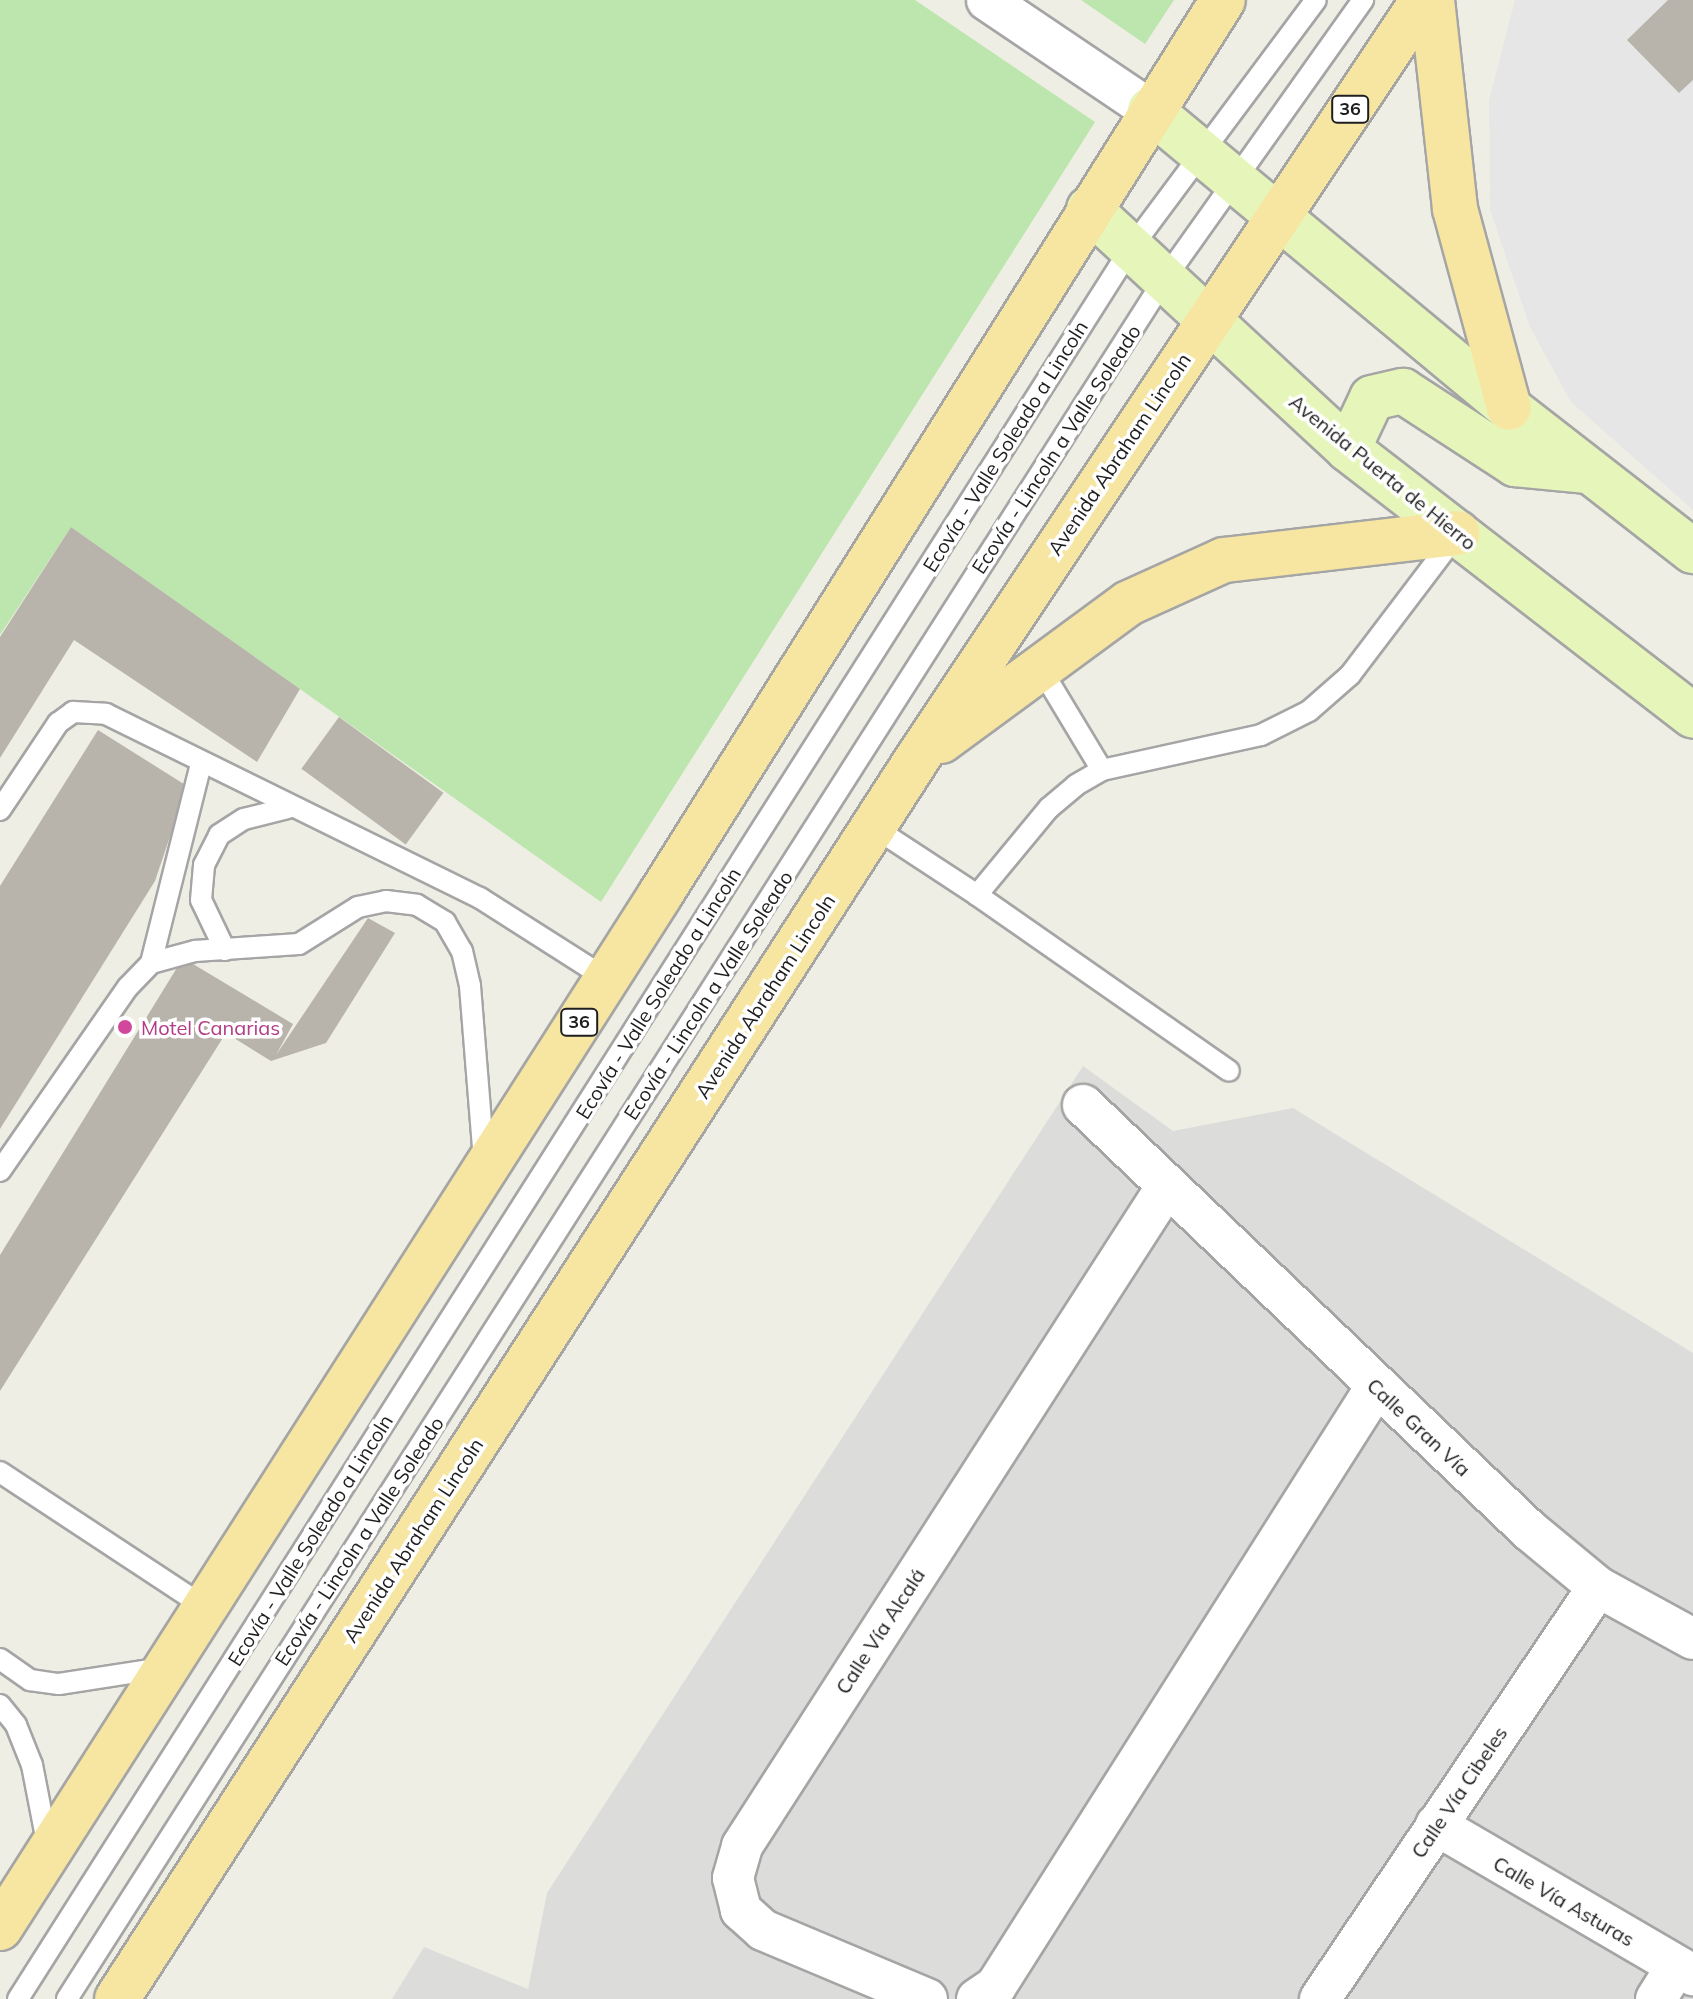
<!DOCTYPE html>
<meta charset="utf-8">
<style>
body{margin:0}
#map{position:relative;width:1693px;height:1999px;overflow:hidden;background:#efeee5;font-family:Mulish,sans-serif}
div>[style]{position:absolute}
.residential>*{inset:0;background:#dcdcdb}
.grass>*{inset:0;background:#bce6ad}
.parking>*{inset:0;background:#e6e6e6}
.building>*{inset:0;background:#b8b4ab;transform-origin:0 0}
.roads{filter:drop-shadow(2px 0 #a5a5a5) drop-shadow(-2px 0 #a5a5a5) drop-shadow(0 2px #a5a5a5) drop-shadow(0 -2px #a5a5a5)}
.lane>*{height:20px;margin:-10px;padding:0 10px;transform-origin:10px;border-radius:10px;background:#fff}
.street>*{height:40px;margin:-20px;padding:0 20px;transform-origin:20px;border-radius:20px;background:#fff}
.secondary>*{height:44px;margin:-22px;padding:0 22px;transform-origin:22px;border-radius:22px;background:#e6f6bb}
.primary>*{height:44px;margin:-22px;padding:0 22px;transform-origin:22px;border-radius:22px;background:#f7e6a2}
.dots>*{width:22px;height:22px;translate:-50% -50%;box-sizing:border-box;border:4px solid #fff;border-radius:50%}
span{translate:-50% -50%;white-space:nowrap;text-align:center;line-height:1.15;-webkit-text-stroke:7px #fff;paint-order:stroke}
.shield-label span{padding:2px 6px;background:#fff;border:2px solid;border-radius:6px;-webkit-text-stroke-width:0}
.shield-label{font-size:18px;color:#1e1e1e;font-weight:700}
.street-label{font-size:20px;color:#1e1e1e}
.hotel-label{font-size:20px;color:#b23c85}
.left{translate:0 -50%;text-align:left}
</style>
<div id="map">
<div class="residential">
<div style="clip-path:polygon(1083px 1066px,1173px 1131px,1293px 1108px,1693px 1353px,1693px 1999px,392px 1999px,424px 1947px,528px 1989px,547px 1893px)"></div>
</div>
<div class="grass">
<div style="clip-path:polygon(0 0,915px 0,1095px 122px,601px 902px,71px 527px,0 635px)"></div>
<div style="clip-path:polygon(1081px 0,1174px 0,1145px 44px)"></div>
</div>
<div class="parking">
<div style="clip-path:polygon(1515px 0,1693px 0,1693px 510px,1571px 402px,1529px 325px,1490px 209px,1489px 100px)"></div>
</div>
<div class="building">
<div style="clip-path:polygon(1668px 0,1693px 0,1693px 80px,1679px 93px,1627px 40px)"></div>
<div style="clip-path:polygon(71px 527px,300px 689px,257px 762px,74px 640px,0 758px,0 637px)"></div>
<div style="left:339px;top:717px;width:129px;height:64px;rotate:36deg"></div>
<div style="clip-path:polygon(98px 730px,187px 786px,155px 881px,0 1129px,0 886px)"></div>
<div style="clip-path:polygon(368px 918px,395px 933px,326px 1043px,271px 1061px,226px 1033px,0 1391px,0 1255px,183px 958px,293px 1024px,276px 1055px)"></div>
</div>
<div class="roads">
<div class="lane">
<div style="left:1041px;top:669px;width:118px;rotate:58.9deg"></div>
<div style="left:0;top:810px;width:105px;rotate:-56.3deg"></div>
<div style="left:58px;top:723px;width:19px;rotate:-36deg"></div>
<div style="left:73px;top:712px;width:33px;rotate:3deg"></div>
<div style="left:106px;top:714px;width:417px;rotate:26.2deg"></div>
<div style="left:480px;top:898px;width:151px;rotate:32.5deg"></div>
<div style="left:875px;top:828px;width:122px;rotate:33.3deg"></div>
<div style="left:977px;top:895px;width:113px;rotate:-50.4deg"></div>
<div style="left:1049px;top:808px;width:35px;rotate:-40deg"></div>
<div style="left:1076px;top:785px;width:30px;rotate:-30deg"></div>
<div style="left:1102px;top:770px;width:163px;rotate:-12.4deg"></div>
<div style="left:1261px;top:735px;width:54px;rotate:-26.6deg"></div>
<div style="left:1309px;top:711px;width:55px;rotate:-41.3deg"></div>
<div style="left:1350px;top:675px;width:172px;rotate:-52.8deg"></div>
<div style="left:977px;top:895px;width:307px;rotate:34.9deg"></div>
<div style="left:225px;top:950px;width:55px;rotate:-115.6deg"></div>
<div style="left:201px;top:900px;width:35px;rotate:-85deg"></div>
<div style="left:204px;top:865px;width:34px;rotate:-63deg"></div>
<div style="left:219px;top:835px;width:30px;rotate:-33deg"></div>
<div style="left:244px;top:819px;width:45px;rotate:-14deg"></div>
<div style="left:151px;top:963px;width:205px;rotate:-75.9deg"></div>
<div style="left:0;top:1171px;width:224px;rotate:-55.2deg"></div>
<div style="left:128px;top:987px;width:33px;rotate:-46deg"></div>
<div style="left:151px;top:963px;width:46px;rotate:-15.3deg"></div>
<div style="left:195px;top:951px;width:104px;rotate:-3.9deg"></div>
<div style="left:299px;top:944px;width:70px;rotate:-32.1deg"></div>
<div style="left:358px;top:907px;width:29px;rotate:-12deg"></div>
<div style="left:386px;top:901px;width:31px;rotate:7deg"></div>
<div style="left:417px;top:905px;width:33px;rotate:31deg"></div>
<div style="left:445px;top:922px;width:34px;rotate:60deg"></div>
<div style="left:462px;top:951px;width:36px;rotate:77deg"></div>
<div style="left:470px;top:986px;width:176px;rotate:85.4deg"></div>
<div style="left:0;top:1472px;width:245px;rotate:33.4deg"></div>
<div style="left:0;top:1659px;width:37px;rotate:35deg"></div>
<div style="left:30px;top:1680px;width:29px;rotate:8deg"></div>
<div style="left:59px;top:1684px;width:104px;rotate:-8.8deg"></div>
<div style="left:0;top:1705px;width:26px;rotate:51deg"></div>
<div style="left:16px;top:1725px;width:43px;rotate:68.2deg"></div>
<div style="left:32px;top:1765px;width:84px;rotate:79deg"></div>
<div style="left:18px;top:1999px;width:2075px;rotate:-57.56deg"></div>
<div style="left:1131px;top:248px;width:309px;rotate:-53.3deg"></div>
<div style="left:67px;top:1999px;width:2039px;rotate:-57.46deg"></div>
<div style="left:1164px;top:280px;width:344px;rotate:-54.6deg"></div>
</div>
<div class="street">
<div style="left:987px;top:0;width:197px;rotate:34deg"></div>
<div style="left:1083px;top:1105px;width:616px;rotate:43.62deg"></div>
<div style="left:1529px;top:1530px;width:89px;rotate:39.6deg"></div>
<div style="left:1598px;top:1587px;width:108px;rotate:28.7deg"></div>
<div style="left:1436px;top:1825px;width:298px;rotate:30.3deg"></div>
<div style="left:927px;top:1999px;width:178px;rotate:-157.2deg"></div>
<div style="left:763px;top:1930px;width:30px;rotate:-138deg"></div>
<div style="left:741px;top:1910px;width:33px;rotate:-104deg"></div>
<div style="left:733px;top:1878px;width:33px;rotate:-74deg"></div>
<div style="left:742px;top:1846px;width:785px;rotate:-57.22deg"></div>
<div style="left:977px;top:1999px;width:23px;rotate:-34deg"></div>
<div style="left:996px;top:1986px;width:709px;rotate:-57.61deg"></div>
<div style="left:1320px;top:1999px;width:497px;rotate:-56deg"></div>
<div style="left:1656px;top:1999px;width:38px;rotate:-58deg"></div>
</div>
<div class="secondary">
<div style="left:1150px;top:110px;width:467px;rotate:39.7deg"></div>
<div style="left:1509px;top:408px;width:233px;rotate:37.9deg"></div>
<div style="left:1089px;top:209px;width:353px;rotate:42.8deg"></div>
<div style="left:1348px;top:449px;width:436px;rotate:37.7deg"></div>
<div style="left:1348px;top:449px;width:56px;rotate:-64.8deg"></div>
<div style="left:1372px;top:398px;width:32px;rotate:-13deg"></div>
<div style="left:1403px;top:391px;width:134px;rotate:33.1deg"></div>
<div style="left:1515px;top:464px;width:73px;rotate:5.5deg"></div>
</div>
<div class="primary">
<div style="left:1432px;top:0;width:210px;rotate:83.7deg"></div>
<div style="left:1455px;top:209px;width:206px;rotate:74.8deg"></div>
<div style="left:941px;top:741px;width:233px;rotate:-36.3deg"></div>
<div style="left:1129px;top:603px;width:104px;rotate:-24.4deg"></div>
<div style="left:1224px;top:560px;width:235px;rotate:-6.6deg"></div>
<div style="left:0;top:1928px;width:1226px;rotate:-57.42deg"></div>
<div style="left:660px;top:895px;width:1057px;rotate:-57.83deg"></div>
<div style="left:117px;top:1999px;width:1476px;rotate:-57.17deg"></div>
<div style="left:917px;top:759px;width:912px;rotate:-56.31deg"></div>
</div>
</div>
<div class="dots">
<div style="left:125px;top:1027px;background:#d1479c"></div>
</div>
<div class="shield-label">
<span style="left:1350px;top:109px">36</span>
<span style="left:579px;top:1022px">36</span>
</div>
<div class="street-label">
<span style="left:1005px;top:446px;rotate:-58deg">Ecovía - Valle Soleado a Lincoln</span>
<span style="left:1056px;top:449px;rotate:-57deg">Ecovía - Lincoln a Valle Soleado</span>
<span style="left:1119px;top:454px;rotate:-56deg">Avenida Abraham Lincoln</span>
<span style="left:1383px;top:472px;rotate:39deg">Avenida Puerta de Hierro</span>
<span style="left:658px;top:993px;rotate:-58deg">Ecovía - Valle Soleado a Lincoln</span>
<span style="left:708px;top:995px;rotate:-57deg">Ecovía - Lincoln a Valle Soleado</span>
<span style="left:765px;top:996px;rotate:-57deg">Avenida Abraham Lincoln</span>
<span style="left:1419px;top:1427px;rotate:43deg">Calle Gran Vía</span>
<span style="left:310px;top:1540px;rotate:-58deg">Ecovía - Valle Soleado a Lincoln</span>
<span style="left:413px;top:1540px;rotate:-57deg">Avenida Abraham Lincoln</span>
<span style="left:359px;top:1541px;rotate:-57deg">Ecovía - Lincoln a Valle Soleado</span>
<span style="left:880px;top:1631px;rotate:-57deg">Calle Vía Alcalá</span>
<span style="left:1459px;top:1792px;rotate:-56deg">Calle Vía Cibeles</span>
<span style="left:1564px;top:1901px;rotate:30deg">Calle Vía Asturas</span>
</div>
<div class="hotel-label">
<span class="left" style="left:141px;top:1027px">Motel Canarias</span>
</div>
</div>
